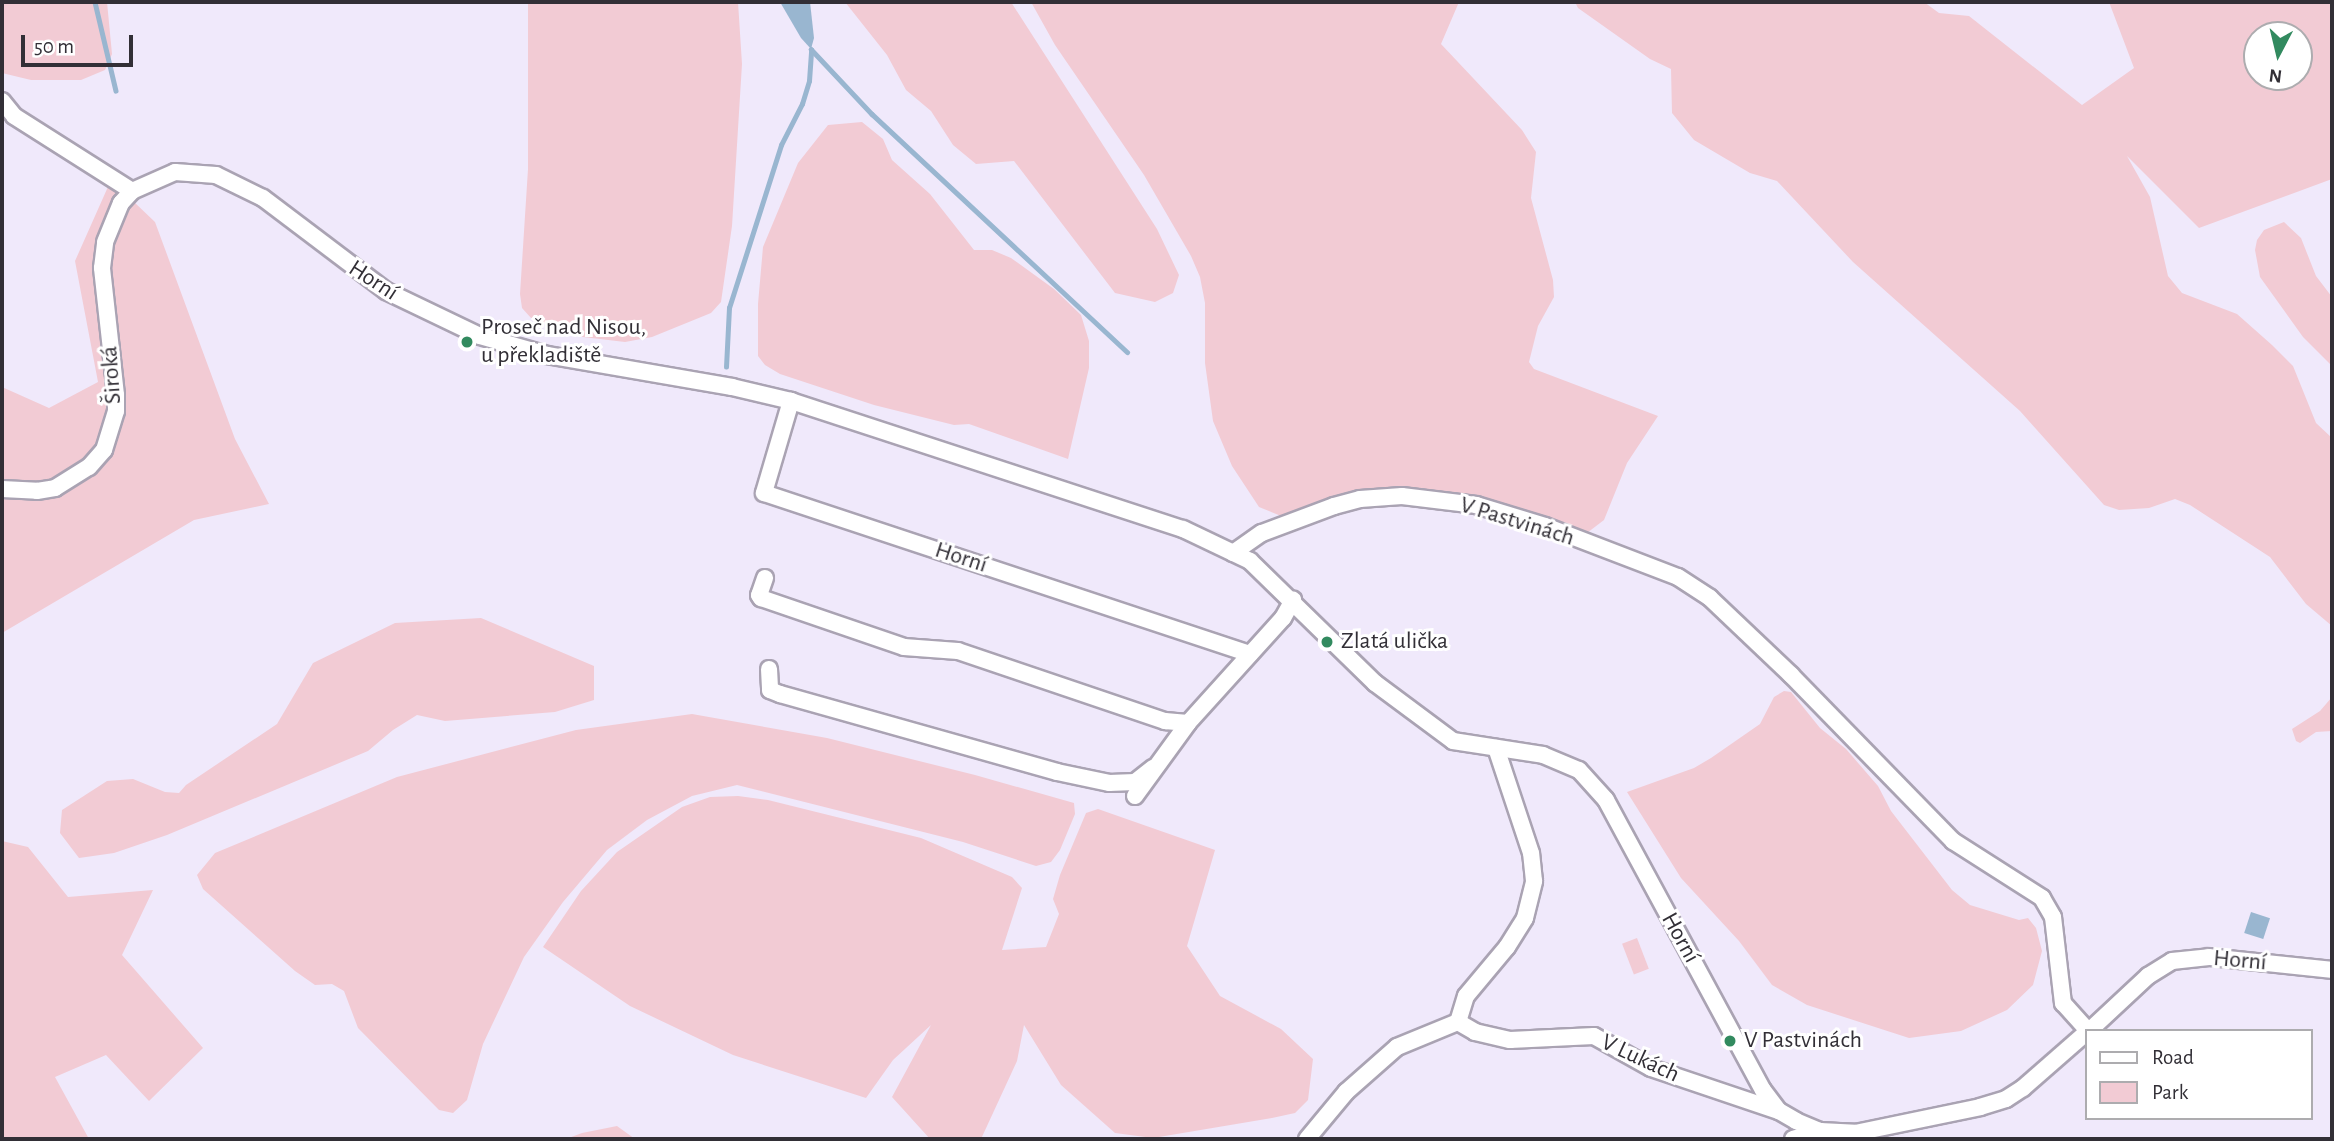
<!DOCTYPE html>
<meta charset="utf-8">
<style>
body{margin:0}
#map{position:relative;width:2334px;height:1141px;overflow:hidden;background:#f0e9fb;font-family:"Alegreya Sans",sans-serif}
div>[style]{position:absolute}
.green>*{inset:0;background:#f2cbd4;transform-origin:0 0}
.water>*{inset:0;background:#99b6d0;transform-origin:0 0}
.stream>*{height:4.5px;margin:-2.25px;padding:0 2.25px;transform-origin:2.25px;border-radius:2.25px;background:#99b6d0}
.roads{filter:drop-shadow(2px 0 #aaa3b3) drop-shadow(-2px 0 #aaa3b3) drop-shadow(0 2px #aaa3b3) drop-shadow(0 -2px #aaa3b3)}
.street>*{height:16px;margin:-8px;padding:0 8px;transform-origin:8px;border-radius:8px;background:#fff}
.dots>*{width:19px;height:19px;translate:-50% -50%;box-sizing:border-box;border:4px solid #fff;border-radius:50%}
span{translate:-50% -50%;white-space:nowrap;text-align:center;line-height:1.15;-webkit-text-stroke:6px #fff;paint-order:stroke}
.street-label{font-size:24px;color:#322f36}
.poi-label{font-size:24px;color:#322f36}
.left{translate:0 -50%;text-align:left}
.frame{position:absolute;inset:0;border:4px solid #322f36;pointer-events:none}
.legend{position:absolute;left:2085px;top:1029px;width:228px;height:91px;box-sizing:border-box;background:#fff;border:2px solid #adacaf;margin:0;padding:9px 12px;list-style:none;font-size:21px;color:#322f36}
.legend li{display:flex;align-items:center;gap:14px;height:35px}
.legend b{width:35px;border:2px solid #adacaf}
.north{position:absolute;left:2243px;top:21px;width:70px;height:70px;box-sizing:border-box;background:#fff;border:2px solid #adacaf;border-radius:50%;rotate:187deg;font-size:19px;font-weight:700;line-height:28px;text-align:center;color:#322f36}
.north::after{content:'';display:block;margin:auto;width:24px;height:32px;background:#328a5f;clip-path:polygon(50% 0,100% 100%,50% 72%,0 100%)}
.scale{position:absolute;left:21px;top:35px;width:112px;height:32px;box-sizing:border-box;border:4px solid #322f36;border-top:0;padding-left:9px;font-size:21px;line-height:24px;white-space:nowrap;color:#322f36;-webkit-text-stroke:5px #fff;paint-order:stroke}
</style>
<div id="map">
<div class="green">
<div style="clip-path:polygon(2px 2px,107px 2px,112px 54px,105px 70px,81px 80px,31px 80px,2px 73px)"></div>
<div style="clip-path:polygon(528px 2px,738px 2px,742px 64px,732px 226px,721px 302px,711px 313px,652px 337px,625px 342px,583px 337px,531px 318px,522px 308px,520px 294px,528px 169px)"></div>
<div style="clip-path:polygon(845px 2px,1011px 2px,1157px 229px,1179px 275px,1173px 293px,1155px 302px,1115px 293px,1014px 161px,976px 164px,953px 145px,931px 111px,906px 90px,887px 55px)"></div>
<div style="clip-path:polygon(1031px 2px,1459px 2px,1441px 44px,1522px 130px,1536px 152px,1531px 198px,1553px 280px,1554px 297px,1538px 326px,1529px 362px,1534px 369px,1658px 416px,1627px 463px,1604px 520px,1583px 536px,1489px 502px,1364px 491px,1324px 500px,1281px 516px,1259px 507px,1232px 466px,1213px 421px,1205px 363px,1205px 303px,1200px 277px,1191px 256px,1144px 175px,1055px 45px)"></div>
<div style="clip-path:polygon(evenodd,1575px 2px,1924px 2px,1939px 13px,1969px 16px,2082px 105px,2134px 68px,2109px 2px,2332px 2px,2332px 179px,2199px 228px,2127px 156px,2150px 197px,2168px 276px,2182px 293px,2237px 314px,2272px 345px,2293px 366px,2316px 423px,2332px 438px,2332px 626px,2306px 604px,2270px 557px,2190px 505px,2175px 499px,2149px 508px,2119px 510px,2104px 505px,2020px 411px,1853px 262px,1777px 181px,1750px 173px,1694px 140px,1672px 113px,1671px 69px,1650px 59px,1578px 8px,1575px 2px,2257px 35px,2299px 35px,2299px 77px,2257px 77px,2257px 35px)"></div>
<div style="clip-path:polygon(862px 122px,883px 139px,892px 160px,930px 194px,974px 250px,992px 250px,1011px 258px,1054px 289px,1081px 315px,1089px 341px,1089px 368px,1068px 459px,969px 424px,954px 425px,874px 405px,780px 374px,765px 365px,758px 356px,758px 304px,763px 247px,798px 163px,828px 125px)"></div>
<div style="clip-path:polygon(111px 180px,155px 222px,235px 439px,269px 504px,194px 520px,2px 633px,2px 387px,49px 408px,98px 382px,75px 261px)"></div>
<div style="clip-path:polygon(2284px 222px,2301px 238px,2316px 276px,2332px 297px,2332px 366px,2303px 337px,2260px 277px,2255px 250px,2257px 240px,2264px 230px)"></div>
<div style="clip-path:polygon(481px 618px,594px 666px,594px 700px,555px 712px,445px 721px,417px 715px,393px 730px,368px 751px,167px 835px,114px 853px,79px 858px,60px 833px,62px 810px,107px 781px,133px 779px,165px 792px,179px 793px,186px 785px,277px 724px,313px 663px,395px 623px)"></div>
<div style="clip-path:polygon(1784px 691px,1791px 692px,1820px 728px,1846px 749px,1878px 786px,1891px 811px,1952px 890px,1970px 905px,2019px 920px,2028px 918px,2036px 928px,2042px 951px,2033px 985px,2007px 1010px,1961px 1031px,1909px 1038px,1807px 1005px,1772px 985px,1739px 941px,1681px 878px,1627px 792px,1694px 768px,1711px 758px,1760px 724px,1774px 697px)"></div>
<div style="clip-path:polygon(2332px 697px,2332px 731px,2316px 732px,2300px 743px,2296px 741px,2292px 729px,2320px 711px)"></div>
<div style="clip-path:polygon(692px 714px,827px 738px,975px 775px,1074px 803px,1075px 814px,1060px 850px,1051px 862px,1036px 866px,963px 842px,737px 785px,692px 796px,647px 820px,607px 850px,563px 902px,524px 957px,483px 1044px,467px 1100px,453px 1113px,439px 1110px,358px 1028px,344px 991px,332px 984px,315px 985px,295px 971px,203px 889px,197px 875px,215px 853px,397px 777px,576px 730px)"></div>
<div style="clip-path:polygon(738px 796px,768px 800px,921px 838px,1012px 877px,1022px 888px,1002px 950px,1046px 947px,1059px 914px,1053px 899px,1060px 875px,1086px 813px,1098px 809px,1215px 850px,1187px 946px,1220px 996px,1281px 1029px,1313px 1059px,1308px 1100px,1295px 1113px,1272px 1118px,1153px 1138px,1115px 1133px,1061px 1085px,1024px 1025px,1017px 1061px,981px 1139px,930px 1139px,892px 1097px,931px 1025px,893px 1060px,866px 1098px,733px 1055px,630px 1006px,543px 947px,581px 891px,617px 852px,682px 807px,710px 797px)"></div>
<div style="clip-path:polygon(2px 841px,28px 847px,68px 897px,153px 890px,122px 955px,203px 1048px,149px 1101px,106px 1055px,55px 1077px,89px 1139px,2px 1139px)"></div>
<div style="left:1637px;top:938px;width:33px;height:16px;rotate:69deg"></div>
<div style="clip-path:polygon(617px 1126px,635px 1139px,566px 1139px,582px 1133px)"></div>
</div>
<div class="water">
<div style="clip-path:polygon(780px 2px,810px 2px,814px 38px,811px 49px,801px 38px)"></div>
<div style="left:2251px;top:912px;width:20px;height:22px;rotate:18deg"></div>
</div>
<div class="stream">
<div style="left:95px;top:2px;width:91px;rotate:76.7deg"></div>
<div style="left:811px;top:49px;width:89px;rotate:46.8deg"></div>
<div style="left:872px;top:114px;width:349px;rotate:43deg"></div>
<div style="left:726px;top:367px;width:59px;rotate:-87.1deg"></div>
<div style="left:729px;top:308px;width:171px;rotate:-72.3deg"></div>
<div style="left:781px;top:145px;width:46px;rotate:-62.9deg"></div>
<div style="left:802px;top:104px;width:24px;rotate:-73deg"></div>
<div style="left:809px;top:81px;width:31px;rotate:-86deg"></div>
</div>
<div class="roads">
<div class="street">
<div style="left:2px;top:101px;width:19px;rotate:51deg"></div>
<div style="left:14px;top:116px;width:140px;rotate:32.4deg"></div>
<div style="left:791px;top:401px;width:96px;rotate:106.4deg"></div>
<div style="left:764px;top:493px;width:512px;rotate:18.33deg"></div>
<div style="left:2px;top:489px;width:35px;rotate:3deg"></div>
<div style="left:37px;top:491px;width:18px;rotate:-9deg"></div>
<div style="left:55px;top:488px;width:40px;rotate:-32deg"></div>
<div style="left:89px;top:467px;width:23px;rotate:-49deg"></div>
<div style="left:104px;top:450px;width:41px;rotate:-72.9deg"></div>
<div style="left:116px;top:411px;width:16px;rotate:-90deg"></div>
<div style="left:116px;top:395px;width:128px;rotate:-96.3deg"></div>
<div style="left:102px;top:268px;width:26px;rotate:-83deg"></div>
<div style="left:105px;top:242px;width:42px;rotate:-67.7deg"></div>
<div style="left:121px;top:203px;width:16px;rotate:-47deg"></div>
<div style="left:132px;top:191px;width:47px;rotate:-23.8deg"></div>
<div style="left:175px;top:172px;width:41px;rotate:4.2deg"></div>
<div style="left:216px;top:175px;width:52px;rotate:26.1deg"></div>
<div style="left:263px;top:198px;width:154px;rotate:37.1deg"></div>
<div style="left:386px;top:291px;width:104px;rotate:25.6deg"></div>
<div style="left:480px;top:336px;width:70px;rotate:15.8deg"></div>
<div style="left:547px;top:355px;width:188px;rotate:9.8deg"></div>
<div style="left:732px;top:387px;width:61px;rotate:13.3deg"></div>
<div style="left:791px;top:401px;width:412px;rotate:18.1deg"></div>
<div style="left:1183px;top:529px;width:74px;rotate:25.5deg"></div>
<div style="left:1250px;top:561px;width:175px;rotate:44.3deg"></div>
<div style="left:1375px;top:683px;width:97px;rotate:36.6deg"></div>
<div style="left:1453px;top:741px;width:91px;rotate:8.8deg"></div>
<div style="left:1543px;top:755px;width:39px;rotate:23deg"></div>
<div style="left:1579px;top:770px;width:40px;rotate:48deg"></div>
<div style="left:1606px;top:800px;width:330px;rotate:61.6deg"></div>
<div style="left:1763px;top:1090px;width:26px;rotate:53deg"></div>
<div style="left:1779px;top:1111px;width:20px;rotate:30deg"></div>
<div style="left:1796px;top:1121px;width:26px;rotate:23deg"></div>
<div style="left:1820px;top:1131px;width:35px;rotate:3deg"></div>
<div style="left:1855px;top:1133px;width:128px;rotate:-11.7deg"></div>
<div style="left:1980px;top:1107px;width:27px;rotate:-17deg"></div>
<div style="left:2006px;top:1099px;width:20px;rotate:-33deg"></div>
<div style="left:2023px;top:1088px;width:85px;rotate:-41.2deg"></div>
<div style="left:1233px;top:553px;width:35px;rotate:-35deg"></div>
<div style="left:1262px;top:533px;width:77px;rotate:-20.6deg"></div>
<div style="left:1334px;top:506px;width:27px;rotate:-15deg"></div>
<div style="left:1360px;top:499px;width:42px;rotate:-4.1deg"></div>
<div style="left:1402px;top:496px;width:75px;rotate:6.9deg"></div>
<div style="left:1476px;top:505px;width:72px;rotate:16.9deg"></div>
<div style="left:1545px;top:526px;width:142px;rotate:21deg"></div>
<div style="left:1678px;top:577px;width:38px;rotate:33deg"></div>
<div style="left:1710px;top:598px;width:112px;rotate:43.5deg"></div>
<div style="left:1791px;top:675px;width:232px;rotate:45.7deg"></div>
<div style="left:1953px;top:841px;width:106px;rotate:32.6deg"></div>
<div style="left:2042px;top:898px;width:22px;rotate:60deg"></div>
<div style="left:2053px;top:917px;width:87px;rotate:83.4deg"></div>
<div style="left:2063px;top:1003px;width:38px;rotate:48deg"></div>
<div style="left:765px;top:578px;width:18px;rotate:109deg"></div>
<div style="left:759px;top:595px;width:4px;rotate:56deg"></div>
<div style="left:761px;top:598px;width:151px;rotate:18.9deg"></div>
<div style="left:904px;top:647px;width:54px;rotate:4.2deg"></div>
<div style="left:958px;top:651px;width:219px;rotate:18.7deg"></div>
<div style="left:1165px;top:721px;width:23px;rotate:5deg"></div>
<div style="left:769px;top:669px;width:21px;rotate:87deg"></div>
<div style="left:770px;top:690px;width:11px;rotate:22deg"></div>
<div style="left:780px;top:694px;width:288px;rotate:15.7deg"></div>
<div style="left:1057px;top:772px;width:53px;rotate:11.9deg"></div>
<div style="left:1109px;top:783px;width:26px;rotate:-2deg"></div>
<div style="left:1135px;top:782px;width:23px;rotate:-38deg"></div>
<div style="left:1135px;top:796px;width:90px;rotate:-54deg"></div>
<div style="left:1188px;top:723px;width:142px;rotate:-47.9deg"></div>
<div style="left:1283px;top:618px;width:21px;rotate:-61deg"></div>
<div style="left:1458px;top:1022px;width:20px;rotate:30deg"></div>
<div style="left:1475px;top:1032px;width:36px;rotate:13deg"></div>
<div style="left:1510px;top:1040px;width:84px;rotate:-2.7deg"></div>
<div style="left:1594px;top:1036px;width:65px;rotate:29.3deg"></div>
<div style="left:1651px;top:1068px;width:135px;rotate:18.6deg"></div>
<div style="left:2089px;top:1031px;width:81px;rotate:-43deg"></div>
<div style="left:2148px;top:976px;width:28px;rotate:-32deg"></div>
<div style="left:2172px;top:961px;width:37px;rotate:-6deg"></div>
<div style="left:2209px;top:957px;width:124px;rotate:6deg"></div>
<div style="left:1307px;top:1139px;width:61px;rotate:-50.3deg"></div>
<div style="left:1346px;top:1092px;width:68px;rotate:-41.4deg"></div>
<div style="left:1397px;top:1047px;width:66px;rotate:-22.3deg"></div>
<div style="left:1458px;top:1022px;width:27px;rotate:-73deg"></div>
<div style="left:1466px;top:996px;width:64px;rotate:-50.1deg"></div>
<div style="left:1507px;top:947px;width:34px;rotate:-58deg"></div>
<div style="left:1525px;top:918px;width:38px;rotate:-76deg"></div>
<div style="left:1534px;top:881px;width:28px;rotate:-96deg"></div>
<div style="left:1531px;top:853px;width:111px;rotate:-108.4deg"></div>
<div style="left:1793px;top:1139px;width:28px;rotate:-17deg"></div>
</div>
</div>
<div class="dots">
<div style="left:467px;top:342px;background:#328a5f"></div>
<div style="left:1327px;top:642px;background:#328a5f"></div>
<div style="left:1730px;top:1041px;background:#328a5f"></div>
</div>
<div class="street-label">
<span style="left:373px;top:281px;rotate:33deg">Horní</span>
<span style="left:112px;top:375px;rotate:-94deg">Široká</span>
<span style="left:1517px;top:522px;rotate:17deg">V Pastvinách</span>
<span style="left:961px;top:558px;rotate:18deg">Horní</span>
<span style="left:1680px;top:938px;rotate:61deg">Horní</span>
<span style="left:2240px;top:961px;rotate:5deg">Horní</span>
<span style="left:1640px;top:1059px;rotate:25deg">V Lukách</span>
</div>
<div class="poi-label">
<span class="left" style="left:481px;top:342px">Proseč nad Nisou,<br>u překladiště</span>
<span class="left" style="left:1341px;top:642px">Zlatá ulička</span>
<span class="left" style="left:1744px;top:1041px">V Pastvinách</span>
</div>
<div class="frame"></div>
<ul class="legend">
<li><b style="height:9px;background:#fff"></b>Road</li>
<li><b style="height:19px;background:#f2cbd4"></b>Park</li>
</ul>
<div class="north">N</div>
<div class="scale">50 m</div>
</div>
